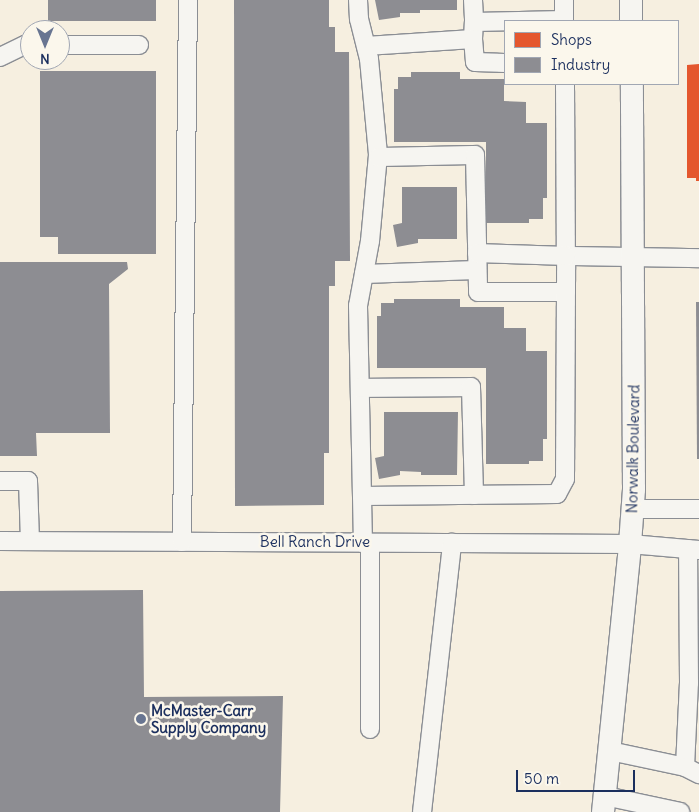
<!DOCTYPE html>
<style>
body{margin:0}
#map{position:relative;width:699px;height:812px;overflow:hidden;background:#f8f6f0;font-family:Delius,sans-serif}
div>[style]{position:absolute}
.built>*{inset:0;background:#f6efe0}
.shops>*{inset:0;background:#e4572e}
.industry>*{inset:0;background:#8d8d92;transform-origin:0 0}
.roads{filter:drop-shadow(1px 0 #8b8e94) drop-shadow(-1px 0 #8b8e94) drop-shadow(0 1px #8b8e94) drop-shadow(0 -1px #8b8e94)}
.minor>*{height:18px;margin:-9px;padding:0 9px;transform-origin:9px;border-radius:9px;background:#f6f5f1}
.major>*{height:22px;margin:-11px;padding:0 11px;transform-origin:11px;border-radius:11px;background:#f6f5f1}
.dots>*{width:14px;height:14px;translate:-50% -50%;box-sizing:border-box;border:2px solid #fbf7ec;border-radius:50%}
span{translate:-50% -50%;white-space:nowrap;text-align:center;line-height:1.15;-webkit-text-stroke:5px #fbf7ec;paint-order:stroke}
.street-label{font-size:15px;color:#1b2f5e}
.poi-label{font-size:15px;color:#1b2f5e;font-weight:700}
.left{translate:0 -50%;text-align:left}
.legend{position:absolute;left:504px;top:20px;width:175px;height:65px;box-sizing:border-box;background:#fbf7ec;border:1px solid #a1a7b3;margin:0;padding:6px 9px;list-style:none;font-size:15px;color:#1b2f5e}
.legend li{display:flex;align-items:center;gap:10px;height:25px}
.legend b{width:25px;border:1px solid #a1a7b3}
.north{position:absolute;left:20px;top:20px;width:50px;height:50px;box-sizing:border-box;background:#fbf7ec;border:1px solid #a1a7b3;border-radius:50%;rotate:180deg;font-size:14px;font-weight:700;line-height:20px;text-align:center;color:#1b2f5e}
.north::after{content:'';display:block;margin:auto;width:18px;height:22px;background:#687591;clip-path:polygon(50% 0,100% 100%,50% 72%,0 100%)}
.scale{position:absolute;left:516px;top:770px;width:119px;height:22px;box-sizing:border-box;border:2px solid #1b2f5e;border-top:0;padding-left:6px;font-size:15px;line-height:18px;white-space:nowrap;color:#1b2f5e;-webkit-text-stroke:4px #fbf7ec;paint-order:stroke}
</style>
<div id="map">
<div class="built">
<div style="clip-path:polygon(evenodd,0 0,699px 0,699px 812px,0 812px,0 0,505px 21px,678px 21px,678px 84px,505px 84px,505px 21px,0 0,30px 30px,60px 30px,60px 60px,30px 60px,30px 30px)"></div>
</div>
<div class="shops">
<div style="clip-path:polygon(699px 64px,699px 181px,696px 181px,696px 178px,687px 178px,687px 65px)"></div>
</div>
<div class="industry">
<div style="left:48px;top:0;width:108px;height:21px"></div>
<div style="clip-path:polygon(234px 0,329px 0,329px 27px,335px 27px,335px 52px,349px 52px,350px 261px,335px 261px,335px 286px,329px 286px,329px 453px,324px 453px,324px 505px,235px 506px)"></div>
<div style="clip-path:polygon(375px 0,457px 0,457px 10px,420px 10px,420px 13px,400px 13px,400px 17px,379px 20px)"></div>
<div style="clip-path:polygon(40px 71px,156px 71px,156px 254px,58px 254px,58px 237px,40px 237px)"></div>
<div style="clip-path:polygon(411px 72px,460px 72px,460px 79px,504px 79px,504px 101px,526px 102px,526px 123px,547px 123px,547px 198px,543px 198px,543px 219px,529px 219px,529px 223px,486px 223px,486px 142px,394px 142px,394px 89px,398px 89px,398px 77px,411px 77px)"></div>
<div style="clip-path:polygon(402px 187px,457px 187px,457px 239px,418px 239px,418px 243px,397px 247px,393px 225px,402px 223px)"></div>
<div style="clip-path:polygon(0 262px,127px 262px,128px 269px,109px 284px,110px 433px,36px 433px,37px 456px,0 456px)"></div>
<div style="clip-path:polygon(394px 299px,460px 299px,460px 307px,504px 307px,504px 328px,526px 328px,526px 351px,547px 351px,547px 439px,543px 439px,543px 461px,529px 461px,529px 464px,486px 464px,486px 368px,377px 368px,377px 316px,381px 316px,381px 303px,394px 303px)"></div>
<div style="clip-path:polygon(696px 302px,699px 302px,699px 459px,697px 459px)"></div>
<div style="clip-path:polygon(384px 412px,458px 412px,457px 475px,421px 475px,421px 472px,400px 471px,400px 475px,379px 479px,375px 458px,384px 456px)"></div>
<div style="clip-path:polygon(143px 590px,144px 697px,283px 696px,280px 812px,0 812px,0 591px)"></div>
</div>
<div class="roads">
<div class="minor">
<div style="left:358px;top:0;width:19px;rotate:87deg"></div>
<div style="left:359px;top:19px;width:41px;rotate:76deg"></div>
<div style="left:369px;top:59px;width:96px;rotate:84.6deg"></div>
<div style="left:378px;top:155px;width:86px;rotate:95.3deg"></div>
<div style="left:370px;top:241px;width:66px;rotate:100.5deg"></div>
<div style="left:358px;top:306px;width:237px;rotate:88.8deg"></div>
<div style="left:473px;top:0;width:22px;rotate:87deg"></div>
<div style="left:564px;top:0;width:21px;rotate:90deg"></div>
<div style="left:473px;top:39px;width:17px;rotate:-87deg"></div>
<div style="left:474px;top:22px;width:90px;rotate:-1.3deg"></div>
<div style="left:60px;top:45px;width:79px"></div>
<div style="left:366px;top:46px;width:107px;rotate:-3.7deg"></div>
<div style="left:473px;top:39px;width:23px;rotate:85deg"></div>
<div style="left:475px;top:62px;width:30px;rotate:2deg"></div>
<div style="left:0;top:57px;width:28px;rotate:-26deg"></div>
<div style="left:25px;top:45px;width:5px"></div>
<div style="left:565px;top:84px;width:172px;rotate:89.7deg"></div>
<div style="left:566px;top:256px;width:133px;rotate:0.9deg"></div>
<div style="left:378px;top:157px;width:97px;rotate:-1.2deg"></div>
<div style="left:475px;top:155px;width:137px;rotate:88.7deg"></div>
<div style="left:478px;top:292px;width:88px"></div>
<div style="left:364px;top:274px;width:112px;rotate:-2deg"></div>
<div style="left:360px;top:388px;width:111px;rotate:-0.5deg"></div>
<div style="left:471px;top:387px;width:108px;rotate:88.4deg"></div>
<div style="left:0;top:481px;width:28px"></div>
<div style="left:28px;top:481px;width:60px;rotate:88.1deg"></div>
<div style="left:362px;top:496px;width:195px;rotate:-0.6deg"></div>
<div style="left:557px;top:494px;width:17px;rotate:-62deg"></div>
<div style="left:565px;top:479px;width:223px;rotate:-89.7deg"></div>
<div style="left:566px;top:256px;width:89px;rotate:-178.1deg"></div>
<div style="left:632px;top:509px;width:67px"></div>
<div style="left:0;top:541px;width:630px;rotate:0.27deg"></div>
<div style="left:630px;top:544px;width:69px;rotate:5deg"></div>
<div style="left:182px;top:542px;width:542px;rotate:-89.37deg"></div>
<div style="left:370px;top:543px;width:186px;rotate:90deg"></div>
<div style="left:610px;top:751px;width:77px;rotate:12deg"></div>
<div style="left:685px;top:767px;width:84px;rotate:-87.3deg"></div>
<div style="left:689px;top:683px;width:134px;rotate:-90.4deg"></div>
<div style="left:685px;top:767px;width:16px;rotate:27deg"></div>
<div style="left:605px;top:796px;width:77px;rotate:12deg"></div>
<div style="left:422px;top:812px;width:271px;rotate:-83.6deg"></div>
</div>
<div class="major">
<div style="left:631px;top:0;width:21px;rotate:90deg"></div>
<div style="left:603px;top:812px;width:269px;rotate:-84.2deg"></div>
<div style="left:630px;top:544px;width:55px;rotate:-85.8deg"></div>
<div style="left:634px;top:489px;width:405px;rotate:-90.3deg"></div>
</div>
</div>
<div class="dots">
<div style="left:141px;top:719px;background:#687591"></div>
</div>
<div class="street-label">
<span style="left:633px;top:449px;rotate:-89deg">Norwalk Boulevard</span>
<span style="left:315px;top:542px">Bell Ranch Drive</span>
</div>
<div class="poi-label">
<span class="left" style="left:151px;top:719px">McMaster-Carr<br>Supply Company</span>
</div>
<ul class="legend">
<li><b style="height:14px;background:#e4572e"></b>Shops</li>
<li><b style="height:14px;background:#8d8d92"></b>Industry</li>
</ul>
<div class="north">N</div>
<div class="scale">50 m</div>
</div>
